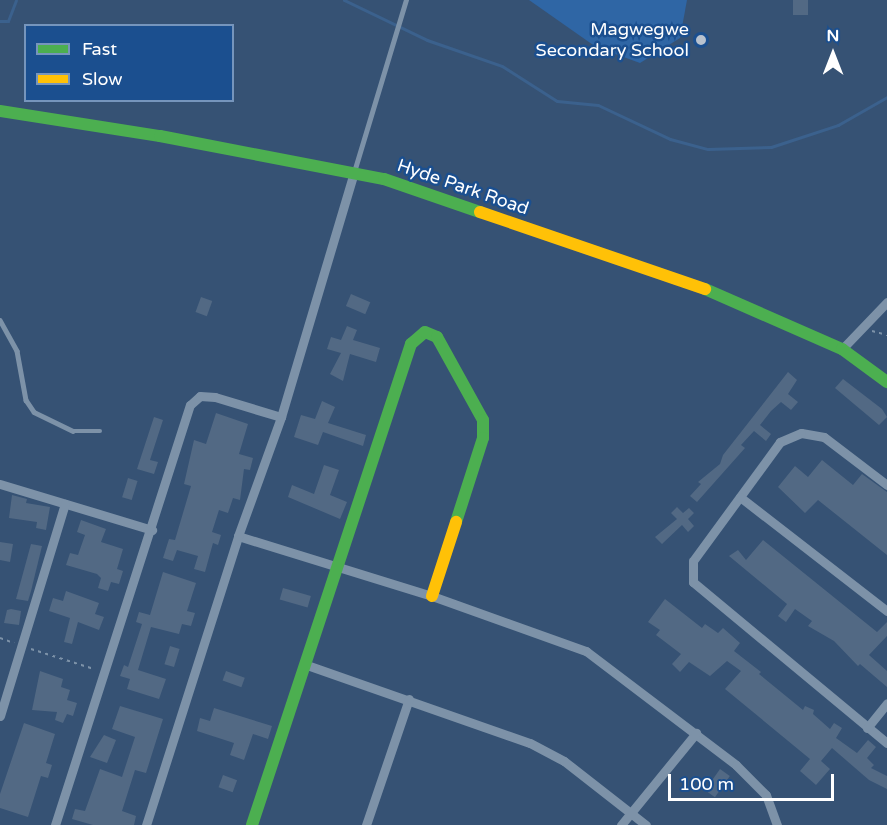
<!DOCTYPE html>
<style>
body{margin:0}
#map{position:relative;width:887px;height:825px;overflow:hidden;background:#365274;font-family:"Varela Round",sans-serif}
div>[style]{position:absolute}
.green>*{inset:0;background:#2f66a5}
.stream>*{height:3px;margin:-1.5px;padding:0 1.5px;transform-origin:1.5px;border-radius:1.5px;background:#3b618d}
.building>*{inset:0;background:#526984;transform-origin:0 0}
.path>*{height:2px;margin-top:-1px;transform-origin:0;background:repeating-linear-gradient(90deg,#7d92a8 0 3px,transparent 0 7.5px)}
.lane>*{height:4.5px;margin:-2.25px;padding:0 2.25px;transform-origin:2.25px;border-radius:2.25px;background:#7d92a8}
.street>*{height:9px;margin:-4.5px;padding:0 4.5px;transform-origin:4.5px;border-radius:4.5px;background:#7d92a8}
.fast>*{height:12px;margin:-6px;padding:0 6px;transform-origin:6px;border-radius:6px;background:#4caf50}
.slow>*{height:12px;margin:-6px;padding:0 6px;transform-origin:6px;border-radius:6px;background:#ffc107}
.dots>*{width:16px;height:16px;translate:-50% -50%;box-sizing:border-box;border:3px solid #1b4f8f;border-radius:50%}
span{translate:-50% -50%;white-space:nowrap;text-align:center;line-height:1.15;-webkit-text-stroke:5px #1b4f8f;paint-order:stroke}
.poi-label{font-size:18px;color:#fff}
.right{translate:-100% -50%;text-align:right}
.street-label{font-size:18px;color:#fff}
.legend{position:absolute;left:24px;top:24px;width:210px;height:78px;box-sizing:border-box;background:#1b4f8f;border:2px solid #7695bc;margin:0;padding:8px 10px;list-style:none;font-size:18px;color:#fff}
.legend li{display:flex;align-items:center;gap:12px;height:30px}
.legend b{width:30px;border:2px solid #7695bc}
.north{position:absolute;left:803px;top:24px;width:60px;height:60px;-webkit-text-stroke:4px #1b4f8f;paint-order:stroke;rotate:0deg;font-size:16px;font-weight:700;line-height:24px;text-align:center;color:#fff}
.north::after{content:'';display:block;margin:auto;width:21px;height:27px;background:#fff;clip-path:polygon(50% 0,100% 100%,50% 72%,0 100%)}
.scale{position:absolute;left:668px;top:774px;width:166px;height:27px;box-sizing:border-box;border:3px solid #fff;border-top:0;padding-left:8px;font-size:18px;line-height:21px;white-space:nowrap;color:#fff;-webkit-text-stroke:4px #1b4f8f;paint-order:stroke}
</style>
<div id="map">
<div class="green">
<div style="clip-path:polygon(529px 0,687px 0,680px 38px,640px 63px,596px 47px)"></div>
</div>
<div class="stream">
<div style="left:344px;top:0;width:92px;rotate:25.7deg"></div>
<div style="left:427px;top:40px;width:79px;rotate:19.1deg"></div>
<div style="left:502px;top:66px;width:65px;rotate:32.5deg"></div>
<div style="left:557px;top:101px;width:41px;rotate:5.6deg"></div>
<div style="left:598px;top:105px;width:80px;rotate:25.3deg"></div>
<div style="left:670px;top:139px;width:39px;rotate:15deg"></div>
<div style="left:708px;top:149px;width:63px;rotate:-1.8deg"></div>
<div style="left:771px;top:147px;width:71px;rotate:-18.2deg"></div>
<div style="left:838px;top:125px;width:56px;rotate:-29.7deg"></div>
<div style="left:0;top:21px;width:8px"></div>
<div style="left:8px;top:21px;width:22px;rotate:-69deg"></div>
</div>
<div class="building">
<div style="left:793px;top:0;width:15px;height:15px"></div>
<div style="left:351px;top:294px;width:21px;height:13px;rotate:23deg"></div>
<div style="left:201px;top:297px;width:12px;height:16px;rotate:20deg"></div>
<div style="clip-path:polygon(347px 326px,357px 330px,353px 340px,380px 348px,376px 362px,350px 354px,343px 381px,330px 374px,341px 353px,327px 349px,331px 337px,341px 340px)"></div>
<div style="clip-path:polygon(788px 372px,797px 380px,788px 394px,798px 402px,791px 410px,781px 402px,771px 411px,760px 425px,771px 434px,766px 441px,754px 431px,741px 445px,745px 448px,697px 502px,690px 496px,701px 484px,698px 482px,720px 464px,723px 455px)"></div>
<div style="clip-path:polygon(843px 379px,882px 409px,887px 417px,879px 425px,835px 388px)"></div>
<div style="clip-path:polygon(322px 401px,335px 407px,328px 423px,366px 435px,363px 446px,323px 432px,318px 445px,294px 437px,301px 415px,315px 419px)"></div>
<div style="clip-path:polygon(216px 413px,248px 424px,239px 454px,253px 458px,250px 470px,244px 469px,240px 500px,233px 498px,228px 513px,219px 510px,212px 532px,221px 535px,218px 545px,213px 543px,205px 572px,194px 569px,198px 556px,177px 550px,173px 561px,163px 558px,169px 539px,175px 540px,191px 486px,184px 484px,194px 440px,206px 444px)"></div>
<div style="clip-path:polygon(154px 417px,163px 420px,150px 460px,158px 462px,154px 474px,137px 469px)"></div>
<div style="clip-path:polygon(822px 460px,853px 485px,862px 474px,887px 492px,887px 555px,818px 500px,805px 513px,778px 487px,795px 466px,808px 477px)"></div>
<div style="clip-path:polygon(324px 465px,339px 470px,330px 495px,347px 502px,340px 519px,288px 497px,292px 485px,314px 494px)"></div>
<div style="left:128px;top:478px;width:10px;height:20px;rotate:17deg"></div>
<div style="clip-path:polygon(12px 495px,27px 499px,26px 503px,50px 507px,46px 530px,36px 528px,37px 522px,9px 518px)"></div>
<div style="clip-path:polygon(677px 507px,683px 513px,689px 508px,694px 513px,688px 519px,694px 526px,688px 532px,682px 525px,662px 544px,655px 537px,677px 519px,671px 513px)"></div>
<div style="clip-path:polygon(81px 520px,106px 529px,101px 542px,123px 549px,117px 569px,123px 571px,119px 584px,111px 582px,108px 591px,98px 588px,101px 578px,97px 574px,66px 565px,70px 553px,78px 555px,85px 535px,77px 532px)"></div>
<div style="clip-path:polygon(763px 540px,877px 632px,887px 622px,887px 636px,869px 655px,887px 671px,887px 687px,860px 664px,858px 666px,834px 641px,808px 626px,812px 621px,795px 609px,786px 622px,778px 616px,787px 604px,729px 556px,738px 550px,746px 560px)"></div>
<div style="clip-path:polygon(0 542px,13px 544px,10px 562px,0 560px)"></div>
<div style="clip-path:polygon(31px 544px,42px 546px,31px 591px,28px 601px,16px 599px)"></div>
<div style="clip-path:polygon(163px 572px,196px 583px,187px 611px,195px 613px,191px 626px,182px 624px,179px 634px,151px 627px,138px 670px,166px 679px,159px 699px,127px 689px,130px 679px,120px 676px,124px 665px,128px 667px,142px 624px,136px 622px,139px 612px,150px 615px)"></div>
<div style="left:283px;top:588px;width:29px;height:12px;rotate:16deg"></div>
<div style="clip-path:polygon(66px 591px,99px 603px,95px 614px,104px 617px,99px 630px,78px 622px,72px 644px,64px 642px,70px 618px,49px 611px,53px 598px,63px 601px)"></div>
<div style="clip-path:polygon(665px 599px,702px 628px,705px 624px,718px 633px,723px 628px,740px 643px,734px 651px,761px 672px,759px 674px,803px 710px,805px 706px,814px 710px,813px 714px,830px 729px,834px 723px,842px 728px,836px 738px,857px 753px,868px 740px,876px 747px,867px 758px,874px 765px,871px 768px,887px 776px,887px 789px,869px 780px,832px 748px,821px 761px,830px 769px,816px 785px,800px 771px,810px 759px,725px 689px,741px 671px,727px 661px,710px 676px,689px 662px,680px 672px,672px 664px,681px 654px,656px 635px,660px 630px,648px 622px)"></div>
<div style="clip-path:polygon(11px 609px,21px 611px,19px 625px,4px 623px,7px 610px)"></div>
<div style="left:170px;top:646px;width:10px;height:19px;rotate:17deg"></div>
<div style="clip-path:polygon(40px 671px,63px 679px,61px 687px,70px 690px,67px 700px,77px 703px,73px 716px,67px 714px,63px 723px,55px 720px,57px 712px,32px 710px)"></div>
<div style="left:226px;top:671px;width:20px;height:10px;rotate:20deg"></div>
<div style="clip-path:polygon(120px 706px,163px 719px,146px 773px,135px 770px,122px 811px,136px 816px,134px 825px,93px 825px,72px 819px,75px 809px,85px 811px,100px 769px,122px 777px,135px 737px,112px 729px)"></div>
<div style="clip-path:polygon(214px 708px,272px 726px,268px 739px,253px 734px,244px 760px,230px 755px,234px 743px,197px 731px,200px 718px,210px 721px)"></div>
<div style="clip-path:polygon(24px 723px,55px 734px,46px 763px,52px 765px,48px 778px,41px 776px,28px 817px,0 808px,0 794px)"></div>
<div style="clip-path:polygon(104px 735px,116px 740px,107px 763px,90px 757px)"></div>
<div style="left:720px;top:769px;width:12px;height:26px;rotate:35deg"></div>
<div style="left:223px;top:775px;width:15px;height:13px;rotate:20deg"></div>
</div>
<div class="path">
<div style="left:872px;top:331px;width:16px;rotate:15deg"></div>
<div style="left:0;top:638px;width:15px;rotate:20deg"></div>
<div style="left:31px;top:649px;width:66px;rotate:17.6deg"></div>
</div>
<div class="lane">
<div style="left:354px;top:172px;width:180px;rotate:-73.2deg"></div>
<div style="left:0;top:320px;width:35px;rotate:61deg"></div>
<div style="left:17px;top:351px;width:50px;rotate:79.6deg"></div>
<div style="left:26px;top:400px;width:14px;rotate:56deg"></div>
<div style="left:34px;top:412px;width:43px;rotate:26deg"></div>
<div style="left:73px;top:431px;width:27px"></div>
</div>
<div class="street">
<div style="left:842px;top:349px;width:65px;rotate:-46.2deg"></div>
<div style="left:0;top:484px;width:159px;rotate:16.8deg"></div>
<div style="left:887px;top:485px;width:79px;rotate:-142.7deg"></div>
<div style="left:824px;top:437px;width:23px;rotate:-170deg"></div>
<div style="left:801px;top:433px;width:23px;rotate:157deg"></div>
<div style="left:780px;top:442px;width:147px;rotate:126.2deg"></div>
<div style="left:693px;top:561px;width:21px;rotate:90deg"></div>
<div style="left:693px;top:582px;width:252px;rotate:39.7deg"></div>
<div style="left:740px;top:497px;width:186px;rotate:37.8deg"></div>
<div style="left:238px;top:536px;width:203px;rotate:17.2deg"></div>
<div style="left:432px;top:596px;width:164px;rotate:19.7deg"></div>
<div style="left:586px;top:651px;width:188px;rotate:37.2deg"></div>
<div style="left:736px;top:765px;width:42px;rotate:45deg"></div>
<div style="left:766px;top:795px;width:32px;rotate:70deg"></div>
<div style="left:304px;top:664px;width:239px;rotate:19.3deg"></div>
<div style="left:530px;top:743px;width:38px;rotate:28deg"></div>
<div style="left:564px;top:761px;width:104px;rotate:38deg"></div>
<div style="left:0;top:716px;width:222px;rotate:-73deg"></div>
<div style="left:867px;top:728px;width:32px;rotate:-51deg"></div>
<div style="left:55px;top:825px;width:441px;rotate:-72.2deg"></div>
<div style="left:190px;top:405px;width:13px;rotate:-42deg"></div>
<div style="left:200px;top:396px;width:15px;rotate:4deg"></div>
<div style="left:215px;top:397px;width:69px;rotate:16.9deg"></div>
<div style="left:146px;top:825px;width:303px;rotate:-72.3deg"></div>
<div style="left:238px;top:536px;width:127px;rotate:-70.1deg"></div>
<div style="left:281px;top:417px;width:256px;rotate:-73.4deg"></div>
<div style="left:366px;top:825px;width:133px;rotate:-71.2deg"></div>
<div style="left:621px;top:825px;width:119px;rotate:-50.8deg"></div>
</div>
<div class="fast">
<div style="left:0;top:111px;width:162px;rotate:8.9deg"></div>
<div style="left:160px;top:136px;width:228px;rotate:10.9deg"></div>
<div style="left:384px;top:179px;width:102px;rotate:19deg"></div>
<div style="left:705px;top:289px;width:150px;rotate:23.7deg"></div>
<div style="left:842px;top:349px;width:56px;rotate:36.3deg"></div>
<div style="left:252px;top:825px;width:507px;rotate:-71.71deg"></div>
<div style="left:411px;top:344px;width:18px;rotate:-41deg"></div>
<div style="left:425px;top:332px;width:13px;rotate:23deg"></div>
<div style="left:437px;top:337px;width:95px;rotate:61deg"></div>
<div style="left:483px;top:420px;width:18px;rotate:90deg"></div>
<div style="left:483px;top:438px;width:88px;rotate:107.8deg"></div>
</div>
<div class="slow">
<div style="left:480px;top:212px;width:238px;rotate:18.9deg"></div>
<div style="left:432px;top:596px;width:78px;rotate:-72deg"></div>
</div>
<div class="dots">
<div style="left:701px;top:40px;background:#b9c2ce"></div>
</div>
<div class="poi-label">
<span class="right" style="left:689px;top:40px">Magwegwe<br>Secondary School</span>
</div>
<div class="street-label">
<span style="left:463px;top:187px;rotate:19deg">Hyde Park Road</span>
</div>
<ul class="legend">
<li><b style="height:8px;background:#4caf50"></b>Fast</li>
<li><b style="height:8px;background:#ffc107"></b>Slow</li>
</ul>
<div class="north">N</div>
<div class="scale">100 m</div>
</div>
